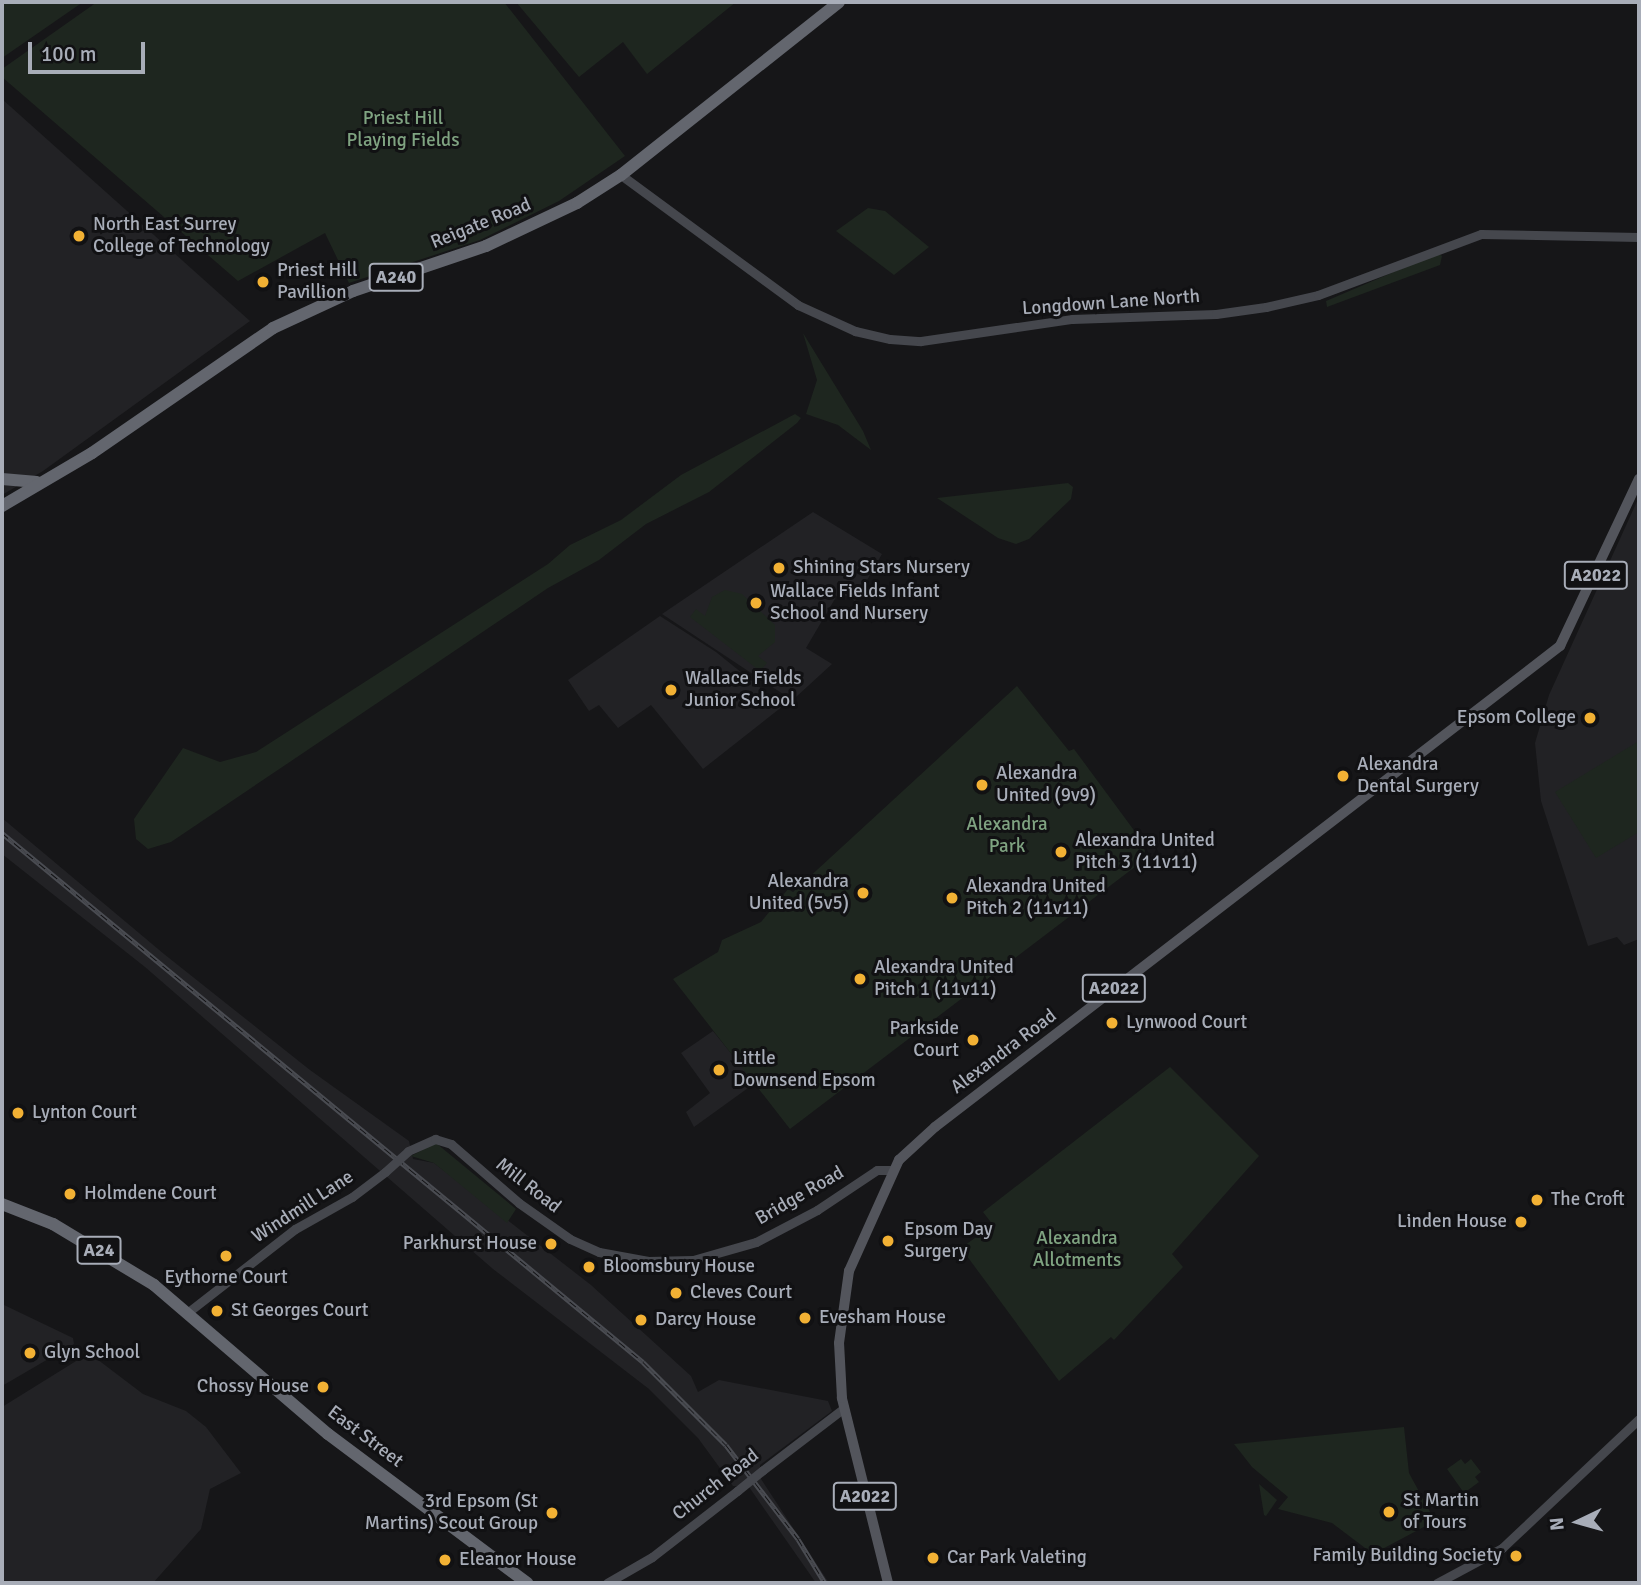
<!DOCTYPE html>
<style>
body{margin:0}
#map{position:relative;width:1641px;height:1585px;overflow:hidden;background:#161618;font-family:Signika,sans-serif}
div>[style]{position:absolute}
.built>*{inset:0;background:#222225}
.green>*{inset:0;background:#1e261f}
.secondary>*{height:9px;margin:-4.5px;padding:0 4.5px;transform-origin:4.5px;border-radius:4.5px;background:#45474d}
.primary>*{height:10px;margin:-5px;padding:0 5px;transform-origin:5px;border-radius:5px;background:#53555c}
.highway>*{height:12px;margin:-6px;padding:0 6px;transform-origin:6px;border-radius:6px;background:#63666e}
.rail>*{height:5px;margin-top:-2.5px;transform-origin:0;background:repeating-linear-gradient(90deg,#111113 0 8px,#4a4c52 0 16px);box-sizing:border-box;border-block:2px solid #4a4c52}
.secondary-bridge>*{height:9px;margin:-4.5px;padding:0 4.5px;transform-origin:4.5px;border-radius:4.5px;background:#45474d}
.dots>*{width:19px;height:19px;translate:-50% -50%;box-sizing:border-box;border:4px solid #111113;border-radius:50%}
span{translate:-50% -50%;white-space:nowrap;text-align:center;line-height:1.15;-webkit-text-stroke:6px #111113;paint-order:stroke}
.shield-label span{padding:2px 5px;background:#111113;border:2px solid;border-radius:5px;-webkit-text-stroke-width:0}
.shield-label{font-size:18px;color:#a8adb8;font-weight:700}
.park-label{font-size:19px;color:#7fa381}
.street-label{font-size:19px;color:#a8adb8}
.poi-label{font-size:19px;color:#a8adb8}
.left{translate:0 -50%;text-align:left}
.right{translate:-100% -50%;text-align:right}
.frame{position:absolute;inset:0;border:4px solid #a8adb8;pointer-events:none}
.north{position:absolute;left:1543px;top:1487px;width:70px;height:70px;-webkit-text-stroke:5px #111113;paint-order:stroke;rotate:265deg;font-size:19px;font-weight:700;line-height:28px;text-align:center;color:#a8adb8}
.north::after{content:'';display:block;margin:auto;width:24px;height:32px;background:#a8adb8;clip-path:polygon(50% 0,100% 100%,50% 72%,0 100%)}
.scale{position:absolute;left:28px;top:42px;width:117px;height:32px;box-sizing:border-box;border:4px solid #a8adb8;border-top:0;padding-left:9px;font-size:21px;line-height:24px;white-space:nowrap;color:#a8adb8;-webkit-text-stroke:5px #111113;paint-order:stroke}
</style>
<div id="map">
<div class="built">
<div style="clip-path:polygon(2px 99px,250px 321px,43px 471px,2px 495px)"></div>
<div style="clip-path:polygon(1639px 497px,1639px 939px,1624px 945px,1617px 937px,1588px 946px,1541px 801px,1535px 743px,1549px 695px)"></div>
<div style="clip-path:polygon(813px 512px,882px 554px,855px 601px,839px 592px,806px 648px,832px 664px,796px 697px,792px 692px,786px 696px,662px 614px)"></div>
<div style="clip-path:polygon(660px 616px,716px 652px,783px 706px,703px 769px,651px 705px,618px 728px,599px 705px,589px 711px,568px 680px)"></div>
<div style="clip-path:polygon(2px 818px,164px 954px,310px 1070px,409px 1141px,413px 1159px,434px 1163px,591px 1285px,691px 1376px,698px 1392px,719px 1380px,828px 1401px,832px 1411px,760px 1465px,761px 1479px,829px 1583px,816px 1583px,749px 1487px,733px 1486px,698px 1438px,649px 1389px,493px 1269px,145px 967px,2px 854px)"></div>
<div style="clip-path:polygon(713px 1031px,755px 1083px,694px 1127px,686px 1112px,710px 1093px,681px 1053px)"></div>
<div style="clip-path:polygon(2px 1304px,73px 1338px,74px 1344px,2px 1386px)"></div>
<div style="clip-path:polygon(89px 1353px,143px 1394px,186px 1411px,206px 1427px,241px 1473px,210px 1489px,201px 1529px,153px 1583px,2px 1583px,2px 1407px)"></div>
</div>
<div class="green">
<div style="clip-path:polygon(2px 2px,83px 2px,2px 58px)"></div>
<div style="clip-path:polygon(97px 2px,504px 2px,625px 156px,559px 201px,480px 240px,349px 283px,325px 233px,238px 281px,2px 77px,2px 69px)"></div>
<div style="clip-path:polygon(516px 2px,736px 2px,647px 74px,623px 42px,579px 77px)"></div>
<div style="clip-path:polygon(868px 208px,885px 211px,929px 247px,894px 275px,836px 231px)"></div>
<div style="clip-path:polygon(1438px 253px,1442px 256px,1440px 265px,1327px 307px,1326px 301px)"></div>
<div style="clip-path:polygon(803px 333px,863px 431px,871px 450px,838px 425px,806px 414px,817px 380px)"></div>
<div style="clip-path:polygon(795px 414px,801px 418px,797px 423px,709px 492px,646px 524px,599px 560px,548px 588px,171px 842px,148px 849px,136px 839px,134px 819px,183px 748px,220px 762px,256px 752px,548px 564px,570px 545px,621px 520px,681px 475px)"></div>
<div style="clip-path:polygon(1068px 483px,1073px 487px,1071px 499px,1029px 539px,1016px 544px,998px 538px,937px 498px)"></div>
<div style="clip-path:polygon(725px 590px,742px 594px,775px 625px,775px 642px,758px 656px,767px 663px,760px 671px,690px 617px,696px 609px,705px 616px,712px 597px)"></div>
<div style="clip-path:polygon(1017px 686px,1069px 751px,1074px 749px,1136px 833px,1148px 857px,790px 1129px,673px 979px,718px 952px,722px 940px,761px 922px,788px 889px,793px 892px)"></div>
<div style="clip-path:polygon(1639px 741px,1639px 832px,1596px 858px,1555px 792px)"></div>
<div style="clip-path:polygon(1170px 1067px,1259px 1156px,1172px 1254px,1183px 1267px,1114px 1340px,1111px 1337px,1059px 1381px,961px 1248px,993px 1225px,983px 1212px)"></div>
<div style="clip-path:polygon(436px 1143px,516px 1209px,507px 1223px,434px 1163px,411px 1156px)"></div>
<div style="clip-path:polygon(1404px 1427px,1409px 1473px,1435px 1521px,1373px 1554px,1332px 1523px,1278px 1509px,1288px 1497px,1252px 1467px,1234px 1444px)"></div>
<div style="clip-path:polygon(1461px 1459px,1465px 1464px,1471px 1459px,1481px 1472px,1475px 1477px,1479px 1482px,1464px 1493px,1447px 1469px)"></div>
<div style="clip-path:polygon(1259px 1484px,1277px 1500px,1266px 1516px,1264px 1515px)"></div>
</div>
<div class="secondary">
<div style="left:621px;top:175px;width:220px;rotate:36.3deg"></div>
<div style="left:798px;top:305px;width:63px;rotate:24.5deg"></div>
<div style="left:855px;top:331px;width:36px;rotate:13deg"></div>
<div style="left:890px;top:339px;width:31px;rotate:4deg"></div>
<div style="left:921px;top:341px;width:153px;rotate:-8.3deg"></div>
<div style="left:1072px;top:319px;width:144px;rotate:-2deg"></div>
<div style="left:1216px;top:314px;width:50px;rotate:-8deg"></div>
<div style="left:1266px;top:307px;width:53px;rotate:-13deg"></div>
<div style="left:1318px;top:295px;width:174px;rotate:-20.5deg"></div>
<div style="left:1481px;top:234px;width:158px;rotate:1.1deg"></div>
<div style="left:408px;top:1151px;width:30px;rotate:-24deg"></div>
<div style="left:435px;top:1139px;width:17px;rotate:17deg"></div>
<div style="left:451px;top:1144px;width:90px;rotate:40.9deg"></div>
<div style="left:519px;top:1203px;width:62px;rotate:35.2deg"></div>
<div style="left:570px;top:1239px;width:32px;rotate:24deg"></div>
<div style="left:599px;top:1252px;width:50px;rotate:10.4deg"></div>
<div style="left:648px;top:1261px;width:45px;rotate:-1.3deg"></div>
<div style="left:693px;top:1260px;width:66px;rotate:-15.9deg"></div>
<div style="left:756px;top:1242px;width:69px;rotate:-27.7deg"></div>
<div style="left:817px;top:1210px;width:72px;rotate:-33.7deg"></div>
<div style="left:877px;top:1170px;width:16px"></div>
<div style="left:187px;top:1313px;width:137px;rotate:-37.9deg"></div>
<div style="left:295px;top:1229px;width:65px;rotate:-29.3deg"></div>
<div style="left:352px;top:1197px;width:41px;rotate:-37.1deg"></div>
<div style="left:763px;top:1470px;width:102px;rotate:-37.4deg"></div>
<div style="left:607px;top:1583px;width:52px;rotate:-30deg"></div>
<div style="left:652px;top:1557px;width:108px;rotate:-37.8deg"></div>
<div style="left:1437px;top:1583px;width:74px;rotate:-28.3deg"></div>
<div style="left:1502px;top:1548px;width:188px;rotate:-43.3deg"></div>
</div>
<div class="primary">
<div style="left:888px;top:1583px;width:191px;rotate:-104deg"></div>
<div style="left:842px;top:1398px;width:55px;rotate:-93.1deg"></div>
<div style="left:839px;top:1343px;width:73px;rotate:-82.1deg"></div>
<div style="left:849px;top:1271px;width:122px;rotate:-65.8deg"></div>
<div style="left:899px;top:1160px;width:49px;rotate:-42.5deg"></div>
<div style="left:935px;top:1127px;width:789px;rotate:-37.58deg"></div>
<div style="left:1560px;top:646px;width:185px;rotate:-64.7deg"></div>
</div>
<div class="highway">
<div style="left:2px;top:479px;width:35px;rotate:5deg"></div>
<div style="left:2px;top:506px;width:104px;rotate:-30.5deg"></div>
<div style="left:92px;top:453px;width:220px;rotate:-34.6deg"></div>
<div style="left:273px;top:328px;width:88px;rotate:-24.8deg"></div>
<div style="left:353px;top:291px;width:140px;rotate:-18.7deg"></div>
<div style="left:486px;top:246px;width:101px;rotate:-25.3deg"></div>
<div style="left:577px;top:203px;width:52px;rotate:-32.5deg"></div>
<div style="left:621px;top:175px;width:278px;rotate:-38.4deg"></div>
<div style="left:2px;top:1204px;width:55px;rotate:21.4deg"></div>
<div style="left:53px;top:1224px;width:118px;rotate:31.1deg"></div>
<div style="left:154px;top:1285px;width:229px;rotate:40.6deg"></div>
<div style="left:328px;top:1434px;width:249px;rotate:36.8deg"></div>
</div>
<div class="rail">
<div style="left:2px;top:833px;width:831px;rotate:39.53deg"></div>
<div style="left:643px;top:1362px;width:117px;rotate:45deg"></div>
<div style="left:726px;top:1445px;width:118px;rotate:52.5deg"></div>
<div style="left:798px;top:1539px;width:52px;rotate:58.5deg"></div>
</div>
<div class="secondary-bridge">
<div style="left:385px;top:1172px;width:31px;rotate:-42deg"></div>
<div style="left:737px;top:1491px;width:33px;rotate:-39deg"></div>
</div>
<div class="dots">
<div style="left:79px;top:236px;background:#f2b134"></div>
<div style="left:263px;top:282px;background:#f2b134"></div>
<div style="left:779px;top:568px;background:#f2b134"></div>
<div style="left:756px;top:603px;background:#f2b134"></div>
<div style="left:671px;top:690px;background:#f2b134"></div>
<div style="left:1590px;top:718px;background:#f2b134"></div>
<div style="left:1343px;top:776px;background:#f2b134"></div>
<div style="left:982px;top:785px;background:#f2b134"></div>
<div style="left:1061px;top:852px;background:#f2b134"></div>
<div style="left:863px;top:893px;background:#f2b134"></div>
<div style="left:952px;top:898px;background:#f2b134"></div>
<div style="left:860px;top:979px;background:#f2b134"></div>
<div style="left:1112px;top:1023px;background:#f2b134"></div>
<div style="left:973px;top:1040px;background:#f2b134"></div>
<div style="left:719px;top:1070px;background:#f2b134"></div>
<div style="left:18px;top:1113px;background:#f2b134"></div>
<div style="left:70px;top:1194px;background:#f2b134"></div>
<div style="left:1537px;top:1200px;background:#f2b134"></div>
<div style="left:1521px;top:1222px;background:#f2b134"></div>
<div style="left:888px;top:1241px;background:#f2b134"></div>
<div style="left:551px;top:1244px;background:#f2b134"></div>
<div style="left:226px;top:1256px;background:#f2b134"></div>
<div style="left:589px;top:1267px;background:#f2b134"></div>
<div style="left:676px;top:1293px;background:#f2b134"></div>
<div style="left:217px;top:1311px;background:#f2b134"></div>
<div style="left:805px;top:1318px;background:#f2b134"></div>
<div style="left:641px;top:1320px;background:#f2b134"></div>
<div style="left:30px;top:1353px;background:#f2b134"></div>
<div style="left:323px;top:1387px;background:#f2b134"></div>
<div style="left:1389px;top:1512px;background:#f2b134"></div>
<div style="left:552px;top:1513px;background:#f2b134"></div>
<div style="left:1516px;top:1556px;background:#f2b134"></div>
<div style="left:933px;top:1558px;background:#f2b134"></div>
<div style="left:445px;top:1560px;background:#f2b134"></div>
</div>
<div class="shield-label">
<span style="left:396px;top:277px">A240</span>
<span style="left:1596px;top:575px">A2022</span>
<span style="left:1114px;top:988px">A2022</span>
<span style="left:99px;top:1250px">A24</span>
<span style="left:865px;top:1496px">A2022</span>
</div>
<div class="park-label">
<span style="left:403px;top:130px">Priest Hill<br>Playing Fields</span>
<span style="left:1007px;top:836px">Alexandra<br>Park</span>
<span style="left:1077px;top:1250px">Alexandra<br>Allotments</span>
</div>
<div class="street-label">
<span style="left:481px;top:224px;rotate:-22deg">Reigate Road</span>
<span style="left:1111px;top:303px;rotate:-4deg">Longdown Lane North</span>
<span style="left:1004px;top:1052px;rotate:-37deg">Alexandra Road</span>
<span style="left:528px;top:1186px;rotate:38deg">Mill Road</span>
<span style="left:800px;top:1196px;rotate:-30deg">Bridge Road</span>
<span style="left:303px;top:1207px;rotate:-33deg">Windmill Lane</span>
<span style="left:365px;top:1437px;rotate:37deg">East Street</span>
<span style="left:716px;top:1485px;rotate:-38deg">Church Road</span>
</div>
<div class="poi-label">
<span class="left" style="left:93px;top:236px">North East Surrey<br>College of Technology</span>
<span class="left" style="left:277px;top:282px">Priest Hill<br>Pavillion</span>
<span class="left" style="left:793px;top:568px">Shining Stars Nursery</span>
<span class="left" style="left:770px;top:603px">Wallace Fields Infant<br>School and Nursery</span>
<span class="left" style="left:685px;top:690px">Wallace Fields<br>Junior School</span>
<span class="right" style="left:1576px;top:718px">Epsom College</span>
<span class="left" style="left:1357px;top:776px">Alexandra<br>Dental Surgery</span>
<span class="left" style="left:996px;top:785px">Alexandra<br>United (9v9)</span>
<span class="left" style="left:1075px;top:852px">Alexandra United<br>Pitch 3 (11v11)</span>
<span class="right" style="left:849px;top:893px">Alexandra<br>United (5v5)</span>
<span class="left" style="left:966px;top:898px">Alexandra United<br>Pitch 2 (11v11)</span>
<span class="left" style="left:874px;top:979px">Alexandra United<br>Pitch 1 (11v11)</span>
<span class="left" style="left:1126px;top:1023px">Lynwood Court</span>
<span class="right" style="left:959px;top:1040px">Parkside<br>Court</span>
<span class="left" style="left:733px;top:1070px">Little<br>Downsend Epsom</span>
<span class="left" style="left:32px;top:1113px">Lynton Court</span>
<span class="left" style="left:84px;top:1194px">Holmdene Court</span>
<span class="left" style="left:1551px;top:1200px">The Croft</span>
<span class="right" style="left:1507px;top:1222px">Linden House</span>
<span class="left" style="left:904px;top:1241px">Epsom Day<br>Surgery</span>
<span class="right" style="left:537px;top:1244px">Parkhurst House</span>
<span class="left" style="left:603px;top:1267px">Bloomsbury House</span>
<span style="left:226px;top:1278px">Eythorne Court</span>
<span class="left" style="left:690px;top:1293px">Cleves Court</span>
<span class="left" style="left:231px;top:1311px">St Georges Court</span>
<span class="left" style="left:819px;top:1318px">Evesham House</span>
<span class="left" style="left:655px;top:1320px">Darcy House</span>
<span class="left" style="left:44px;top:1353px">Glyn School</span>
<span class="right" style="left:309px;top:1387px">Chossy House</span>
<span class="left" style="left:1403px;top:1512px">St Martin<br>of Tours</span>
<span class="right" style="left:538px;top:1513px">3rd Epsom (St<br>Martins) Scout Group</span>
<span class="right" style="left:1502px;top:1556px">Family Building Society</span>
<span class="left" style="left:947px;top:1558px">Car Park Valeting</span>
<span class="left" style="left:459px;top:1560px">Eleanor House</span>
</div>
<div class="frame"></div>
<div class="north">N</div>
<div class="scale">100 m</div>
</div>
